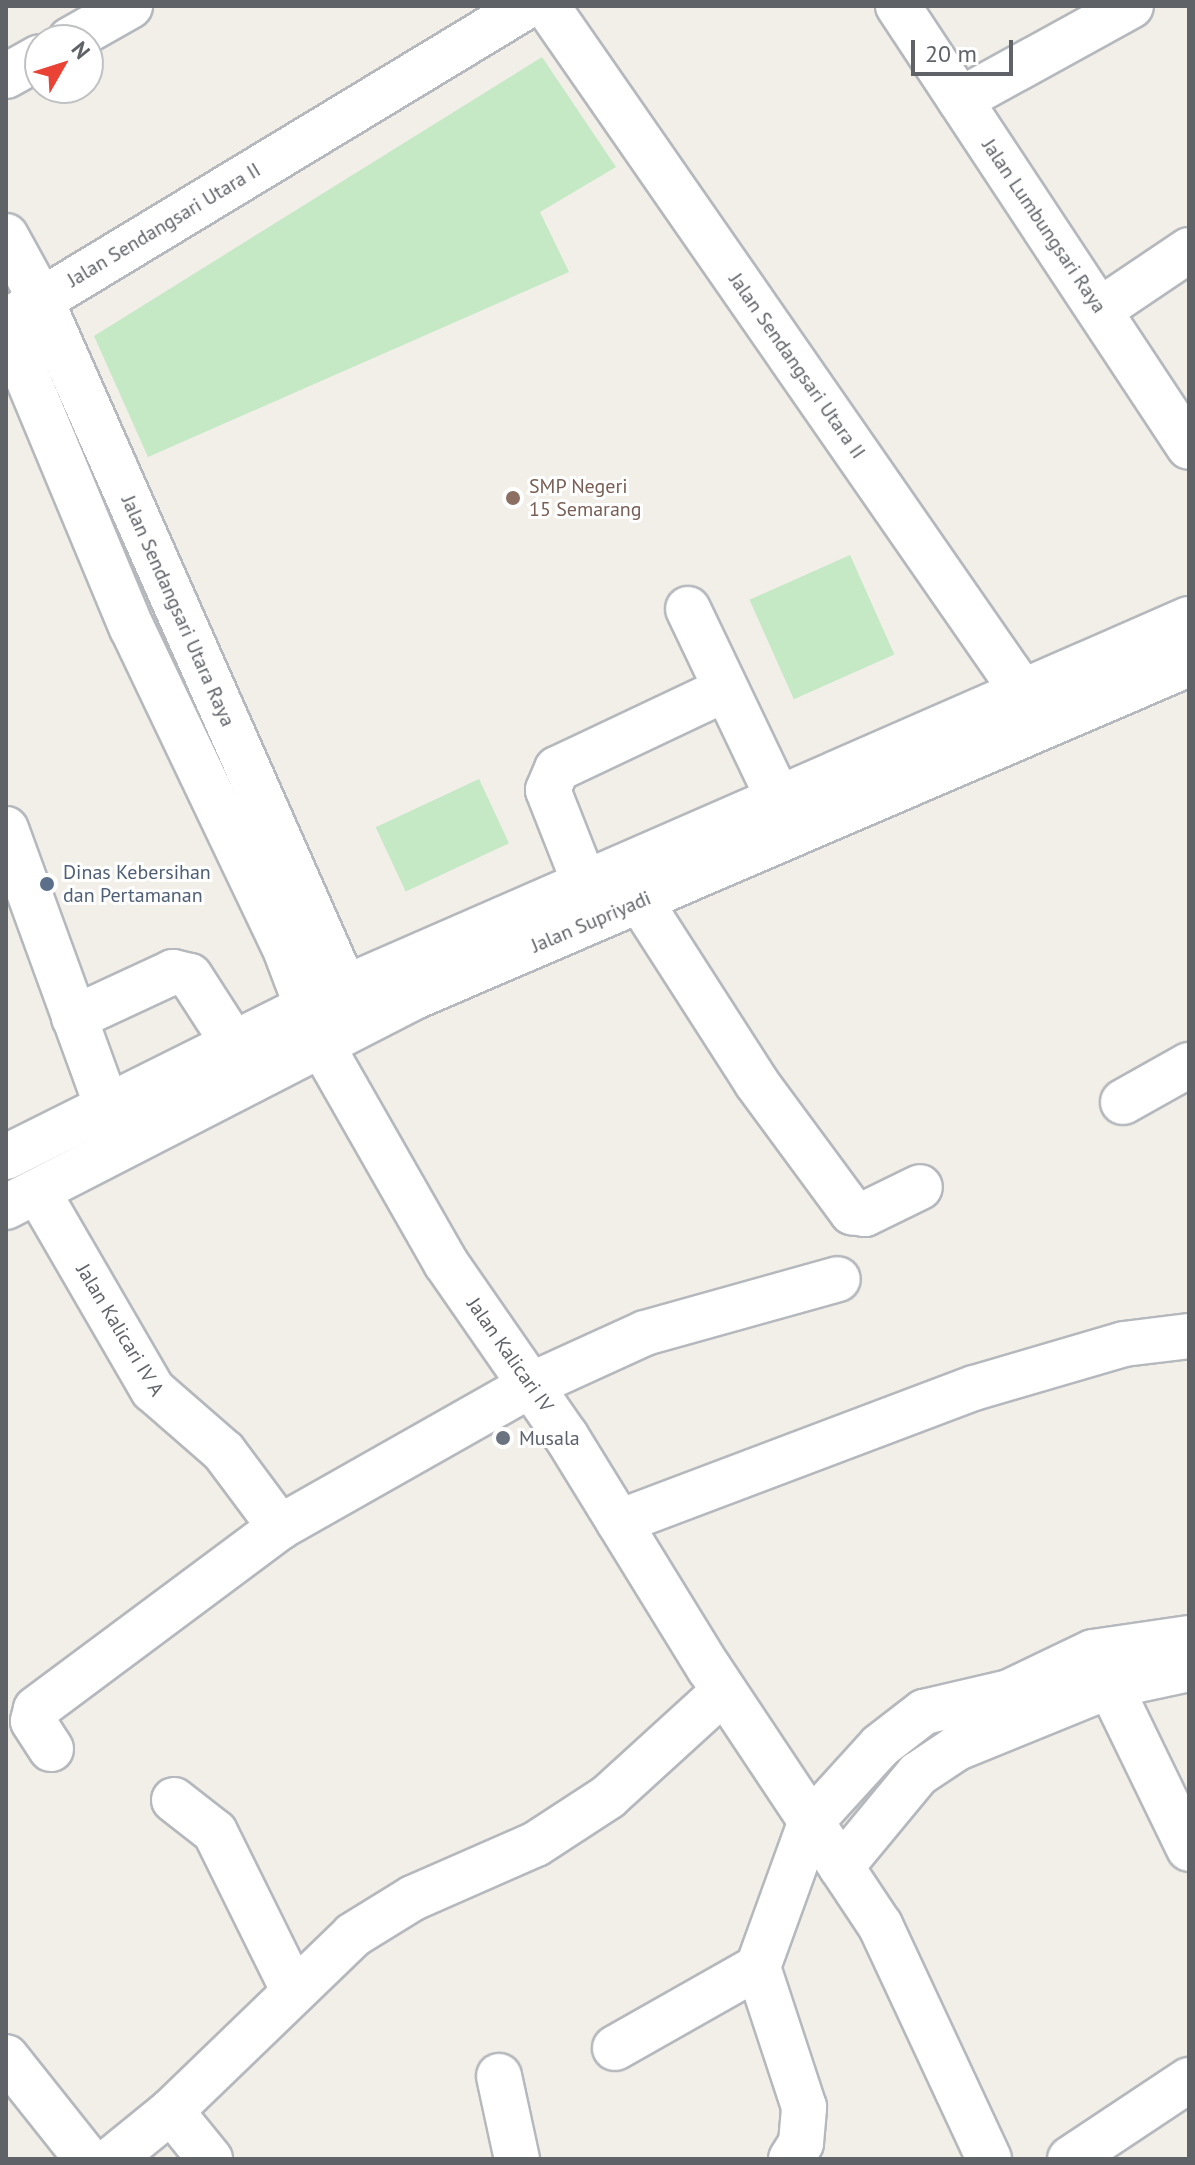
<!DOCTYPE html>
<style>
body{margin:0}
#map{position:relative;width:1195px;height:2165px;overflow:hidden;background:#f1efe8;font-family:"PT Sans",sans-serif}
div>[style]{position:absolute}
.green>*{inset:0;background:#c5e8c5;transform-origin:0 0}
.roads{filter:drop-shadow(2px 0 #b5b8bc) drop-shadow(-2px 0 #b5b8bc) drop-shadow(0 2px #b5b8bc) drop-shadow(0 -2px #b5b8bc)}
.minor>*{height:44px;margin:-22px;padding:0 22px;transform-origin:22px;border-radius:22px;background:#fff}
.dots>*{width:22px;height:22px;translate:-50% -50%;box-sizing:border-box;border:4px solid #fff;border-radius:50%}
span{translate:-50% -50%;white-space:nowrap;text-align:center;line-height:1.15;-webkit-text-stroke:6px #fff;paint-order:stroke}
.street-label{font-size:20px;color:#5f6368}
.education-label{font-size:20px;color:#785e54}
.left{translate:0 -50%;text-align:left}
.service-label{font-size:20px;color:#4e5e75}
.worship-label{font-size:20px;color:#5b616d}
.frame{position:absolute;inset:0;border:8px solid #5f6368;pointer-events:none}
.north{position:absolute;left:24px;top:24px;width:80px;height:80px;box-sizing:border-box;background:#fff;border:2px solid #bfc1c3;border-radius:50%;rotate:51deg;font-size:22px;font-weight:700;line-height:32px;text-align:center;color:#5f6368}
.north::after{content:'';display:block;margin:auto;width:28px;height:36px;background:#ea4335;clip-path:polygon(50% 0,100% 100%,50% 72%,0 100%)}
.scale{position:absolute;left:911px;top:40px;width:102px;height:36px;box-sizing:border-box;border:4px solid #5f6368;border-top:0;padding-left:10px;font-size:24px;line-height:28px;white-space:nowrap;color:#5f6368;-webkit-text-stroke:6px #fff;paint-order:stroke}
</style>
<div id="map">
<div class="green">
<div style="clip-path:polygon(542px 57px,616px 167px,540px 212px,569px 272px,148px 457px,94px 336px)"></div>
<div style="left:850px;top:555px;width:109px;height:110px;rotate:66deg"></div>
<div style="left:479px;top:779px;width:71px;height:114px;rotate:65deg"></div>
</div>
<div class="roads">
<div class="minor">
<div style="left:547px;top:6px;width:865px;rotate:55.26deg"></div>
<div style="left:898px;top:6px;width:528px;rotate:56.58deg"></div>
<div style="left:70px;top:40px;width:69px;rotate:-29.5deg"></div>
<div style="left:6px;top:76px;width:39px;rotate:-29deg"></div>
<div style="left:960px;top:100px;width:195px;rotate:-28.8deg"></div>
<div style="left:6px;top:236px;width:73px;rotate:61.3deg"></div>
<div style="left:41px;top:300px;width:752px;rotate:66.16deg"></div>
<div style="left:1100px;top:310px;width:107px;rotate:-34deg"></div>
<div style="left:15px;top:316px;width:599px;rotate:-31.19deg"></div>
<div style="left:6px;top:326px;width:327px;rotate:67.4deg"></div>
<div style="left:132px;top:628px;width:352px;rotate:64.5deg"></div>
<div style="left:284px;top:946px;width:105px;rotate:69.3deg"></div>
<div style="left:321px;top:1044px;width:252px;rotate:60.3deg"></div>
<div style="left:446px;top:1263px;width:211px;rotate:55.3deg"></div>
<div style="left:566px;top:1436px;width:273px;rotate:58.4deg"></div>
<div style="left:709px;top:1668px;width:309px;rotate:56.4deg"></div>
<div style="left:880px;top:1925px;width:258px;rotate:65deg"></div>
<div style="left:688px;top:609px;width:239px;rotate:64.5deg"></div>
<div style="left:6px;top:829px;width:321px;rotate:70deg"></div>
<div style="left:640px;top:901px;width:215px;rotate:57.3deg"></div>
<div style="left:756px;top:1082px;width:162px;rotate:53.6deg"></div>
<div style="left:852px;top:1212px;width:13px;rotate:9deg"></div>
<div style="left:865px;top:1214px;width:61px;rotate:-26.1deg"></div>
<div style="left:596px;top:912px;width:131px;rotate:-111.5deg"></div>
<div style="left:548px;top:790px;width:23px;rotate:-67deg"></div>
<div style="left:557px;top:769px;width:185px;rotate:-25.3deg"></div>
<div style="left:74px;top:1018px;width:109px;rotate:-24.9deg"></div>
<div style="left:173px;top:972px;width:17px;rotate:13deg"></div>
<div style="left:190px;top:976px;width:107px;rotate:57.2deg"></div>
<div style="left:1123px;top:1102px;width:76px;rotate:-29.3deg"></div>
<div style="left:6px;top:1157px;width:379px;rotate:-26.5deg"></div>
<div style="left:345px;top:988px;width:921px;rotate:-23.62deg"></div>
<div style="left:38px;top:1192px;width:229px;rotate:59.9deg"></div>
<div style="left:153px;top:1390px;width:94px;rotate:41.1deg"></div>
<div style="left:224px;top:1452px;width:94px;rotate:53.3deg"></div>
<div style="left:6px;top:1207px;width:457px;rotate:-27.2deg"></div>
<div style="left:412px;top:998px;width:846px;rotate:-23.26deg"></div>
<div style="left:619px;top:1522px;width:379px;rotate:-20.7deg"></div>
<div style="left:974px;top:1388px;width:156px;rotate:-16.3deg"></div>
<div style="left:1124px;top:1344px;width:65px;rotate:-7deg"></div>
<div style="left:1110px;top:1686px;width:181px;rotate:64.1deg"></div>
<div style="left:51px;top:1749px;width:33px;rotate:-123deg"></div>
<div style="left:33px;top:1721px;width:12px;rotate:-76deg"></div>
<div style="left:36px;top:1709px;width:304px;rotate:-36.7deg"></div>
<div style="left:280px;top:1527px;width:288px;rotate:-29.5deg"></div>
<div style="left:531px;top:1385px;width:125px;rotate:-24.5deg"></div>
<div style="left:645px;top:1333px;width:200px;rotate:-15.6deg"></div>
<div style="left:174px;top:1800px;width:52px;rotate:38deg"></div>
<div style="left:215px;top:1832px;width:178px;rotate:63.7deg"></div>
<div style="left:841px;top:1867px;width:121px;rotate:-50.4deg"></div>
<div style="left:918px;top:1774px;width:47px;rotate:-33.7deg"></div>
<div style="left:957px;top:1748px;width:165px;rotate:-22.1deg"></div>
<div style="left:1110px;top:1686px;width:81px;rotate:-12.1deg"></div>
<div style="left:615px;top:2048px;width:164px;rotate:-29.5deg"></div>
<div style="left:6px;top:2057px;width:130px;rotate:51.5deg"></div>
<div style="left:499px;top:2076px;width:85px;rotate:77.8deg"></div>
<div style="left:171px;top:2111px;width:62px;rotate:50.9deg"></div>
<div style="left:112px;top:2159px;width:76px;rotate:-39.1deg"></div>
<div style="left:171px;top:2111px;width:253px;rotate:-44deg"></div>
<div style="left:353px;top:1935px;width:70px;rotate:-31.7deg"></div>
<div style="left:413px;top:1898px;width:134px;rotate:-23.7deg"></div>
<div style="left:536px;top:1844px;width:86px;rotate:-33.1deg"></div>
<div style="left:608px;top:1797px;width:157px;rotate:-42.4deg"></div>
<div style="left:791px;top:2159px;width:19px;rotate:-58deg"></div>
<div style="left:801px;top:2143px;width:36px;rotate:-85deg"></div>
<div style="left:804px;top:2107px;width:147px;rotate:-108.2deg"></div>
<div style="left:758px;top:1967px;width:153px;rotate:-70.1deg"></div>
<div style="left:810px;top:1823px;width:104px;rotate:-47.7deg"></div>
<div style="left:880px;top:1746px;width:56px;rotate:-37.7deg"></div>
<div style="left:924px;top:1712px;width:87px;rotate:-13.2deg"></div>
<div style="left:1009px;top:1692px;width:93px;rotate:-25.5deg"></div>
<div style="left:1093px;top:1652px;width:97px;rotate:-8.3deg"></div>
<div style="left:1070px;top:2159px;width:143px;rotate:-33.6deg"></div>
</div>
</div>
<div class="dots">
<div style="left:513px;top:498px;background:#8d6e63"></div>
<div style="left:47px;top:884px;background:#5c6f8a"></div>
<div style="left:503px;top:1438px;background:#6b7280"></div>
</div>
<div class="street-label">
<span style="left:164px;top:225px;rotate:-31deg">Jalan Sendangsari Utara II</span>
<span style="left:1044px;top:226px;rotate:56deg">Jalan Lumbungsari Raya</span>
<span style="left:797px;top:366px;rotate:55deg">Jalan Sendangsari Utara II</span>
<span style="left:178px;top:611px;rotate:66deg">Jalan Sendangsari Utara Raya</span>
<span style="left:591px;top:922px;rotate:-23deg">Jalan Supriyadi</span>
<span style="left:120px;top:1330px;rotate:59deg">Jalan Kalicari IV A</span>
<span style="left:510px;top:1355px;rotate:55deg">Jalan Kalicari IV</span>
</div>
<div class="education-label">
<span class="left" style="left:529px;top:498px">SMP Negeri<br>15 Semarang</span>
</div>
<div class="service-label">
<span class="left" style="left:63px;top:884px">Dinas Kebersihan<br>dan Pertamanan</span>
</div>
<div class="worship-label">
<span class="left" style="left:519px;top:1438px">Musala</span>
</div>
<div class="frame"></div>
<div class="north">N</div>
<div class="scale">20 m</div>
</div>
